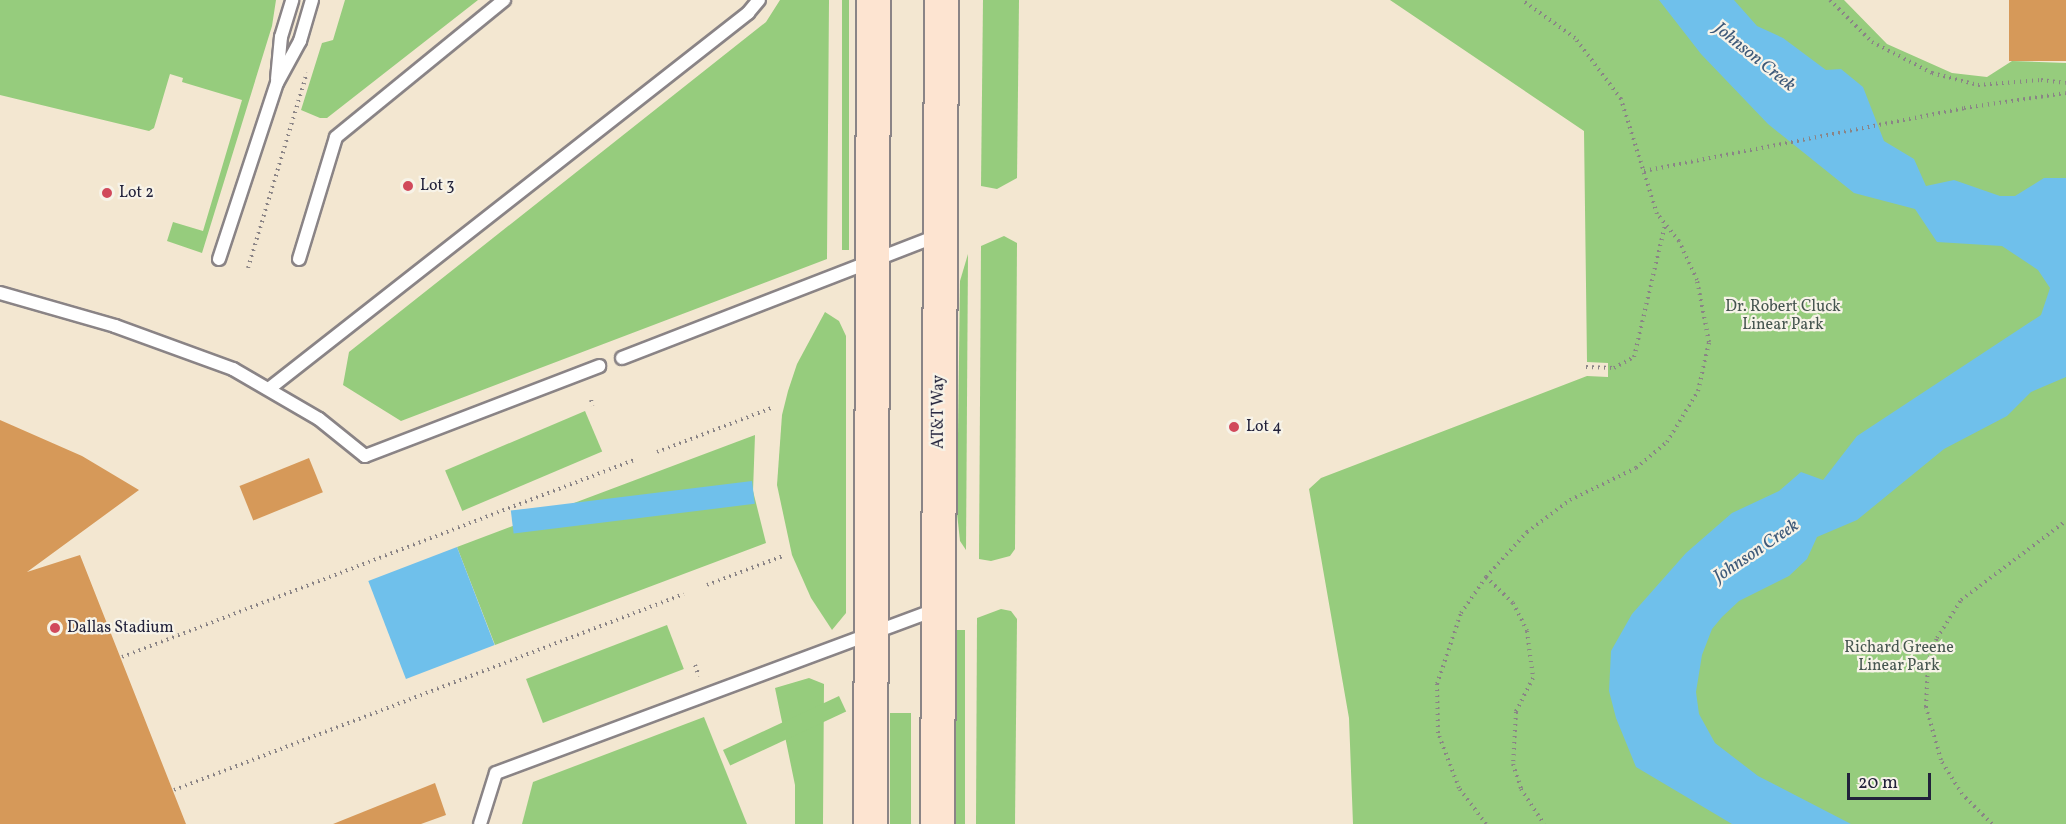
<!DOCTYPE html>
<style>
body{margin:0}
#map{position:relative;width:2066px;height:824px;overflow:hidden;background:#f3e7d1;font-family:Vollkorn,serif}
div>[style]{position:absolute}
.green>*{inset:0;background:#96cc7d;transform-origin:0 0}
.water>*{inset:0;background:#6fc0eb;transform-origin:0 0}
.building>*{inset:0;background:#d69959;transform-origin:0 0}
.path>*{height:4px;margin-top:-2px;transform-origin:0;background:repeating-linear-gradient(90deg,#8a8486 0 1.5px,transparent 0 6px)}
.roads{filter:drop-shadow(2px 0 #8a8486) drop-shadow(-2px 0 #8a8486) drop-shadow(0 2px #8a8486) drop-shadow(0 -2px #8a8486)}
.service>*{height:12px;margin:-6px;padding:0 6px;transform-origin:6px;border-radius:6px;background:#fff}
.secondary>*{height:33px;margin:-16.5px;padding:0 16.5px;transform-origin:16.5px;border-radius:16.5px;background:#fde4d1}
.dots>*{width:16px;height:16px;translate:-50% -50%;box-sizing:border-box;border:3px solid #f7f3e8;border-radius:50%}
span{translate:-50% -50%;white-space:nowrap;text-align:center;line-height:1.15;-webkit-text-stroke:4.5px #f7f3e8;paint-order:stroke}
.poi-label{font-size:16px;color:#22223b}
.left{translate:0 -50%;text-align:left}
.park-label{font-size:16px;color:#45554f}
.street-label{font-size:16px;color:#22223b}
.water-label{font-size:18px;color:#3d5979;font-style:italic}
.scale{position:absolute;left:1847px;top:773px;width:84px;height:27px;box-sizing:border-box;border:3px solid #22223b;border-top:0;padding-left:8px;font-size:18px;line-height:21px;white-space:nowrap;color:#22223b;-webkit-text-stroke:4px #f7f3e8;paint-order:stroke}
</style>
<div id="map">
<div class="green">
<div style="clip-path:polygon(0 0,276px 0,272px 26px,202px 253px,167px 241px,173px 222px,203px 231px,242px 100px,182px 82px,183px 78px,170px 74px,154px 128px,149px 131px,0 95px)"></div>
<div style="clip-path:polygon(345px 0,478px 0,327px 118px,320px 118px,301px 110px,322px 43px,333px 40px)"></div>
<div style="clip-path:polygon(780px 0,829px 0,827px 259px,401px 421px,343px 385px,349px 352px,766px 22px)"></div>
<div style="left:842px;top:0;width:7px;height:250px"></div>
<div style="clip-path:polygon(983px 0,1019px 0,1017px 178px,997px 189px,981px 186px)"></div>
<div style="clip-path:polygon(1390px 0,1844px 0,1887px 44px,1952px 73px,1987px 77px,2012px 61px,2066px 63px,2066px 824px,1353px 824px,1349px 718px,1309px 489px,1321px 478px,1587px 376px,1608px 377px,1608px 363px,1587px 362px,1584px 131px)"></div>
<div style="clip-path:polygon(1004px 236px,1017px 243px,1015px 549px,1010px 556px,991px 561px,979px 559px,981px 246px)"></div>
<div style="clip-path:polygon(968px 254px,966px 550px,960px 541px,957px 513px,960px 281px)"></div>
<div style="clip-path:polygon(825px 312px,839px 321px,846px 336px,846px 613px,832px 630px,811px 598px,792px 555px,777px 485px,782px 415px,788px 391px,797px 364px)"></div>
<div style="left:585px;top:411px;width:44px;height:152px;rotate:67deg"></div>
<div style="clip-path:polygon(755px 435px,753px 491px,766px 543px,495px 645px,457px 547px)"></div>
<div style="clip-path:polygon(1001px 609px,1011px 611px,1017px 619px,1015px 824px,976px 824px,977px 618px)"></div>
<div style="left:667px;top:625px;width:47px;height:151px;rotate:69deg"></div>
<div style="left:965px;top:630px;width:194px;height:20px;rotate:90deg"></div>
<div style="clip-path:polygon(809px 678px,824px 684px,823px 824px,795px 824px,795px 785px,775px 688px)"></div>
<div style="left:839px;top:696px;width:17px;height:128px;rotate:65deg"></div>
<div style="left:890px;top:713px;width:21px;height:111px"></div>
<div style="clip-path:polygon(704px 717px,747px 824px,522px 824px,533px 782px)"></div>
</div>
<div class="water">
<div style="clip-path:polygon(1659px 0,1734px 0,1757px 26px,1783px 38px,1826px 70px,1841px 69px,1863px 87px,1884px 141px,1914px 159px,1926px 186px,1954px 180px,2000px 196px,2015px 196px,2044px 178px,2066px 178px,2066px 377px,2031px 392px,2007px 416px,1944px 449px,1857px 520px,1817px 537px,1807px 559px,1789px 576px,1739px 601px,1722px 617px,1712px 629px,1702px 655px,1696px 692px,1699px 714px,1715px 743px,1758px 776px,1851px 824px,1732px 824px,1636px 767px,1616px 718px,1609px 691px,1611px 651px,1632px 614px,1686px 553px,1732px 513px,1779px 491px,1801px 472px,1823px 480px,1857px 436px,2041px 315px,2050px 288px,2038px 270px,2002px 246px,1937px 242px,1915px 209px,1854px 193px,1768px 124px,1701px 54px)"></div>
<div style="left:752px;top:481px;width:23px;height:243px;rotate:83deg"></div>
<div style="left:457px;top:547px;width:105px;height:95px;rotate:69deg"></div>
</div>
<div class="building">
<div style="left:2009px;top:0;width:57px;height:61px"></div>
<div style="clip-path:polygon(0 420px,82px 456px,139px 490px,27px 572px,80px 555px,186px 824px,0 824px)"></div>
<div style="left:309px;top:458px;width:37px;height:75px;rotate:68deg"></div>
<div style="clip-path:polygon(435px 783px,446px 815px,421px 824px,333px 824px)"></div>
</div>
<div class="path">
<div style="left:1830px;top:0;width:59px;rotate:45deg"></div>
<div style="left:1872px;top:42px;width:68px;rotate:27.3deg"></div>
<div style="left:1932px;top:73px;width:48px;rotate:14.6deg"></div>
<div style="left:1978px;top:85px;width:63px;rotate:-4.5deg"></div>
<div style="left:2041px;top:80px;width:25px;rotate:7deg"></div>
<div style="left:1644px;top:171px;width:326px;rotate:-11.1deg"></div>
<div style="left:1964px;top:108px;width:103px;rotate:-8.4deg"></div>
<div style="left:248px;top:268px;width:204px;rotate:-73.2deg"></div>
<div style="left:1586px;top:367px;width:28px;rotate:2deg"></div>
<div style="left:1614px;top:368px;width:23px;rotate:-29deg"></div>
<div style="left:1634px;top:357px;width:136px;rotate:-76.8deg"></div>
<div style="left:591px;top:400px;width:6px;rotate:72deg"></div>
<div style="left:657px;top:452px;width:125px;rotate:-21deg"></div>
<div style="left:1486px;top:577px;width:37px;rotate:44deg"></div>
<div style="left:1513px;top:603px;width:31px;rotate:63deg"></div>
<div style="left:1527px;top:631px;width:47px;rotate:82.7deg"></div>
<div style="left:1533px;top:678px;width:38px;rotate:117deg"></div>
<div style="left:1516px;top:712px;width:52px;rotate:93.3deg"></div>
<div style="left:1513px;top:764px;width:26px;rotate:72deg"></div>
<div style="left:1521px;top:789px;width:42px;rotate:56.7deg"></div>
<div style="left:707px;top:585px;width:81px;rotate:-20.9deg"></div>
<div style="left:122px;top:657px;width:549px;rotate:-21.05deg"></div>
<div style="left:695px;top:665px;width:12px;rotate:70deg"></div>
<div style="left:174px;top:790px;width:546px;rotate:-21.02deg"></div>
<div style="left:1486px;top:824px;width:45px;rotate:-126.9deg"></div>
<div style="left:1459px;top:788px;width:59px;rotate:-110.9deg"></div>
<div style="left:1438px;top:733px;width:49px;rotate:-91.2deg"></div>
<div style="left:1437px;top:684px;width:75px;rotate:-71.3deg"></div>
<div style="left:1461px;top:613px;width:44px;rotate:-55.2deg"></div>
<div style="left:1486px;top:577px;width:61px;rotate:-47.7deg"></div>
<div style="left:1527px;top:532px;width:54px;rotate:-36.7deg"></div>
<div style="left:1570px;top:500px;width:73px;rotate:-25.9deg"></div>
<div style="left:1636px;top:468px;width:40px;rotate:-40deg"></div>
<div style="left:1667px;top:442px;width:60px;rotate:-58.7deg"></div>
<div style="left:1698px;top:391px;width:50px;rotate:-77.3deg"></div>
<div style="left:1709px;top:342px;width:63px;rotate:-101deg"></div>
<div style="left:1697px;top:280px;width:43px;rotate:-114.8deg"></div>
<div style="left:1679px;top:241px;width:35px;rotate:-129deg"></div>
<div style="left:1657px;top:214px;width:121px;rotate:-107.4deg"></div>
<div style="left:1621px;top:99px;width:76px;rotate:-127deg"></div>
<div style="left:1575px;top:38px;width:65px;rotate:-144.4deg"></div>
<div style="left:1992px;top:824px;width:42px;rotate:-135deg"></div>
<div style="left:1962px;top:794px;width:40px;rotate:-122deg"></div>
<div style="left:1941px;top:760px;width:55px;rotate:-105.8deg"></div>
<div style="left:1926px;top:707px;width:44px;rotate:-87.4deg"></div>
<div style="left:1928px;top:663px;width:27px;rotate:-70deg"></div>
<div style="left:1937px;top:638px;width:45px;rotate:-57.7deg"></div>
<div style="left:1961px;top:600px;width:131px;rotate:-37deg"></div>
</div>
<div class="roads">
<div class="service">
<div style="left:277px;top:79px;width:42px;rotate:-84.6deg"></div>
<div style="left:281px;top:37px;width:39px;rotate:-73deg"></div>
<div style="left:219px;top:259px;width:185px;rotate:-71.8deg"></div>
<div style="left:277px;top:83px;width:48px;rotate:-61.3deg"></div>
<div style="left:300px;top:41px;width:43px;rotate:-73.7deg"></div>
<div style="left:299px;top:259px;width:127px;rotate:-73.1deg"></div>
<div style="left:336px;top:137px;width:217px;rotate:-39.2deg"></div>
<div style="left:0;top:293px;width:120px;rotate:16deg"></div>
<div style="left:115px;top:326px;width:126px;rotate:20deg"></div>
<div style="left:233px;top:369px;width:99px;rotate:30.2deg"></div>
<div style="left:319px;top:419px;width:59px;rotate:38.8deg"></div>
<div style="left:365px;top:456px;width:251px;rotate:-21deg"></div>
<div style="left:622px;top:358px;width:338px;rotate:-21.2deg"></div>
<div style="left:270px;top:388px;width:608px;rotate:-38.11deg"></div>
<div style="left:748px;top:13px;width:17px;rotate:-50deg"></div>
<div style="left:480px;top:824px;width:53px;rotate:-72.6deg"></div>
<div style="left:496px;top:773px;width:468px;rotate:-20.4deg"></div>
</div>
<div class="secondary">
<div style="left:870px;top:824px;width:824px;rotate:-89.79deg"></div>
<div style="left:937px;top:824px;width:824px;rotate:-89.72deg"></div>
</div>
</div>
<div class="dots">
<div style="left:408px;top:186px;background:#d1495b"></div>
<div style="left:107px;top:193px;background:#d1495b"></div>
<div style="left:1234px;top:427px;background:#d1495b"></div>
<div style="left:55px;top:628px;background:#d1495b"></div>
</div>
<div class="poi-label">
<span class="left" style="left:420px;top:186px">Lot 3</span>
<span class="left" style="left:119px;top:193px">Lot 2</span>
<span class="left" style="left:1246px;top:427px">Lot 4</span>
<span class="left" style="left:67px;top:628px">Dallas Stadium</span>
</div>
<div class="park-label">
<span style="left:1783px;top:316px">Dr. Robert Cluck<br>Linear Park</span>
<span style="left:1899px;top:657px">Richard Greene<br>Linear Park</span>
</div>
<div class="street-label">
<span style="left:939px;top:412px;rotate:-90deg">AT&amp;T Way</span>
</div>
<div class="water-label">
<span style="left:1754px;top:58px;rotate:39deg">Johnson Creek</span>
<span style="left:1757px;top:552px;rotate:-34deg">Johnson Creek</span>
</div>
<div class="scale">20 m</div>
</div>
